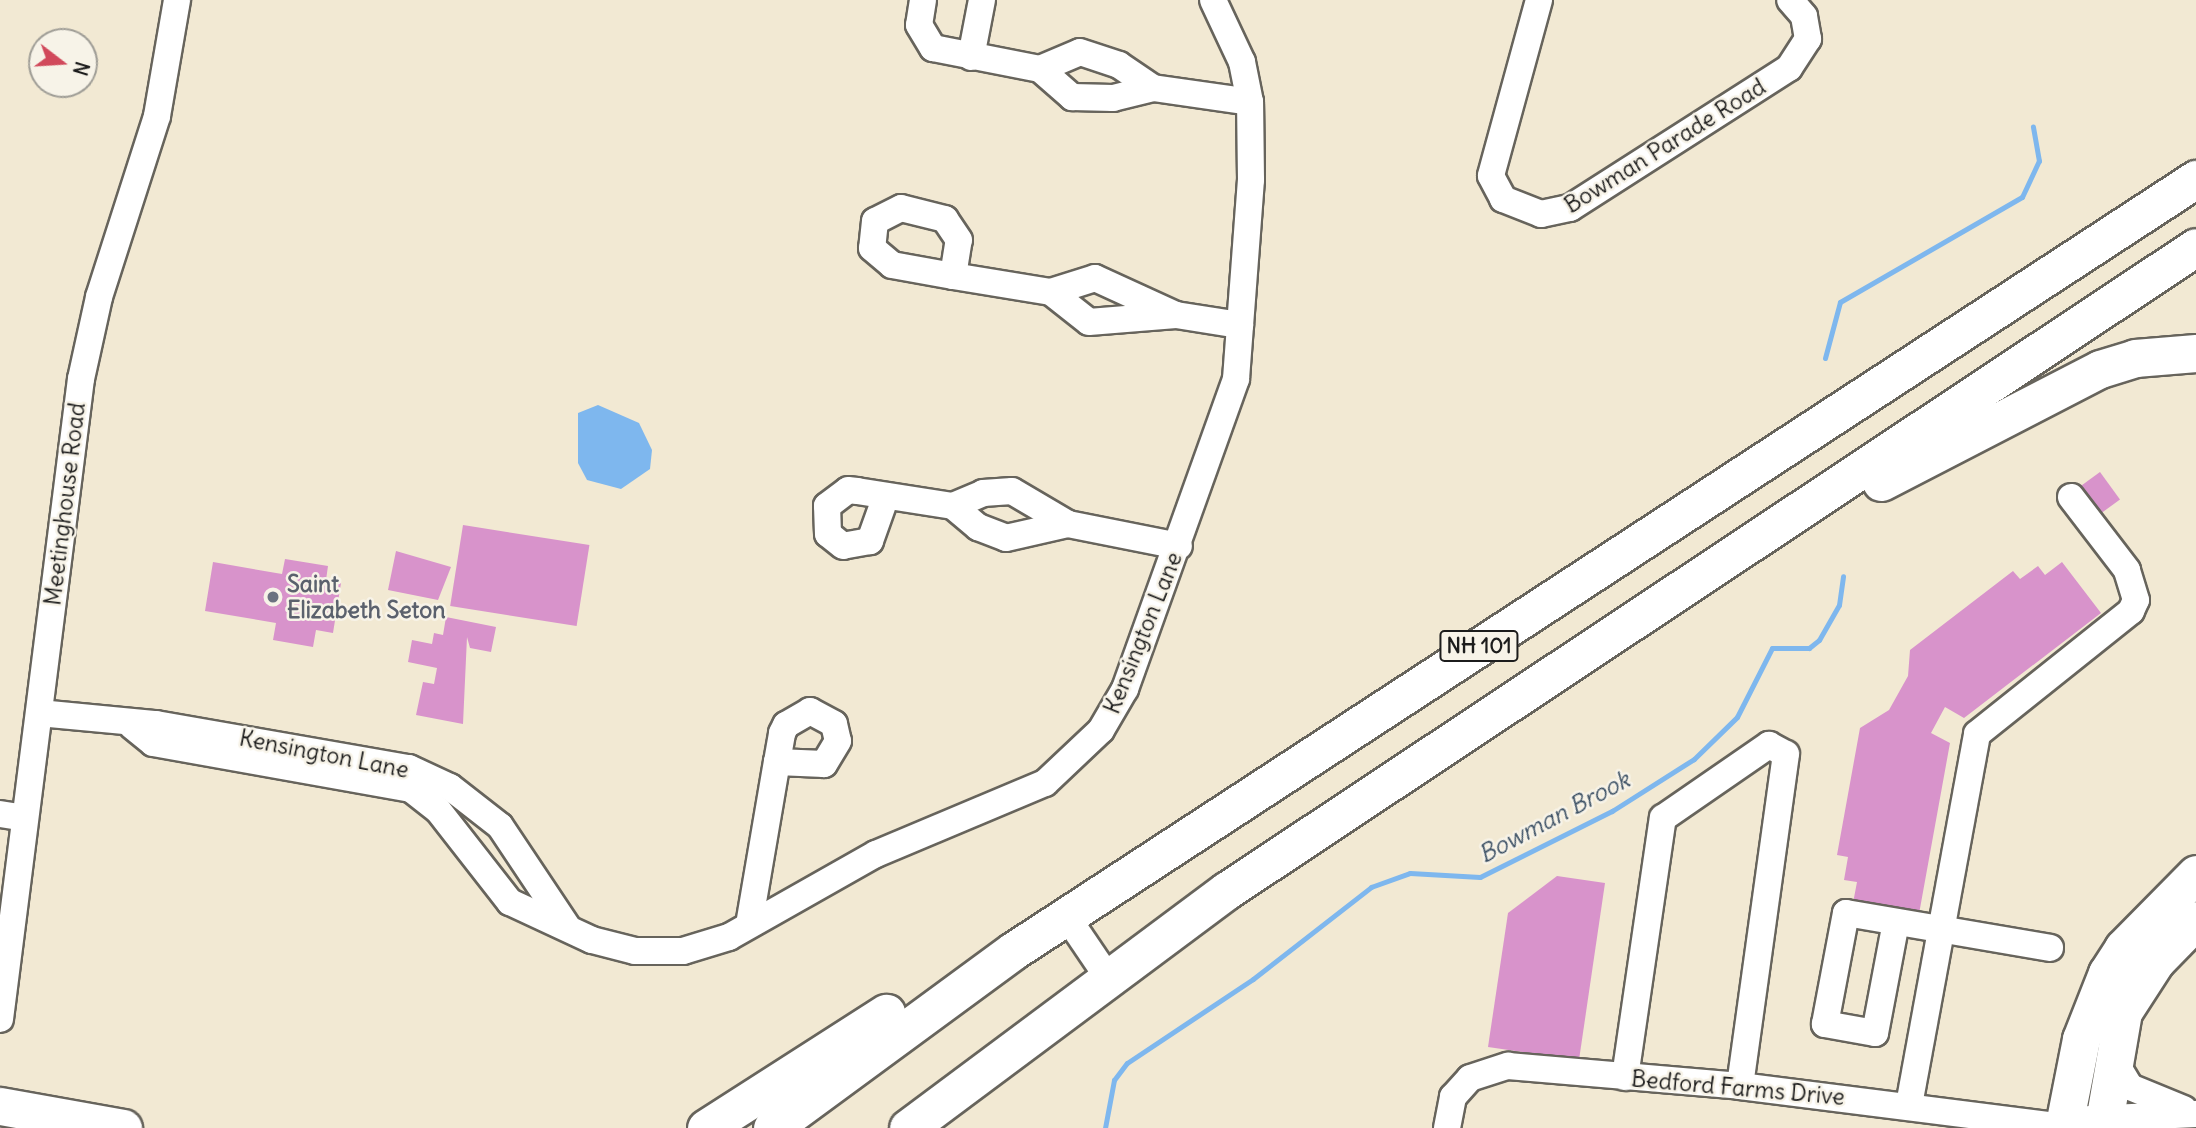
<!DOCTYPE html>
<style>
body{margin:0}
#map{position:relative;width:2196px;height:1128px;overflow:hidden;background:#f2e9d3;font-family:Delius,sans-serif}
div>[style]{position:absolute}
.water>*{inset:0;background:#7eb7ee}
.stream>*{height:5px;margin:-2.5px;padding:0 2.5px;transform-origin:2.5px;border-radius:2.5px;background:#7eb7ee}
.building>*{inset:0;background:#d893cb;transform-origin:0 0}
.roads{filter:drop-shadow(2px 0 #67645c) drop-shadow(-2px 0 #67645c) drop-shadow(0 2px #67645c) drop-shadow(0 -2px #67645c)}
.minor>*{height:26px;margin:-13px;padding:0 13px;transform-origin:13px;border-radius:13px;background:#fff}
.highway>*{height:37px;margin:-18.5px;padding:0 18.5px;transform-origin:18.5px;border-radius:18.5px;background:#fff}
.dots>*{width:19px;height:19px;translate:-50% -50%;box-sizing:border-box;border:4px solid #f7f3e8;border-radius:50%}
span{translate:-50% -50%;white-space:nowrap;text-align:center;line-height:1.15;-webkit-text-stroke:5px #f7f3e8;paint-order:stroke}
.shield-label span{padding:2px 5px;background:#f7f3e8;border:2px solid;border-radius:5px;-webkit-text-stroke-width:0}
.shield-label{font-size:21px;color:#1c1c1c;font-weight:700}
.street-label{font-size:23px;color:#1c1c1c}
.worship-label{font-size:23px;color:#5b616d;font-weight:700}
.left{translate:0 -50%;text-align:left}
.water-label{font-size:24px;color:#3e5266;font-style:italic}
.north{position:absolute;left:28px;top:28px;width:70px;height:70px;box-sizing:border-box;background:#f7f3e8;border:2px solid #9f9d96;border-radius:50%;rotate:107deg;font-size:19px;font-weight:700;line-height:28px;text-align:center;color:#1c1c1c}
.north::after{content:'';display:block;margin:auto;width:24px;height:32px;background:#d1495b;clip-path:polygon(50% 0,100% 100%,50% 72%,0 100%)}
</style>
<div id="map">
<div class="water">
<div style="clip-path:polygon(598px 405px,639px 423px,652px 450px,650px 469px,621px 489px,587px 480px,578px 463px,578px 413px)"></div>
</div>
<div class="stream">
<div style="left:1825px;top:358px;width:58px;rotate:-75deg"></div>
<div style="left:1840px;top:302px;width:210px;rotate:-30deg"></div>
<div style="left:2022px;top:197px;width:40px;rotate:-65deg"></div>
<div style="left:2039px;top:161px;width:35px;rotate:-100deg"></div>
<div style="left:1105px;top:1128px;width:49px;rotate:-79.4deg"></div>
<div style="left:1114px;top:1080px;width:21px;rotate:-53deg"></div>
<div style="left:1127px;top:1063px;width:151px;rotate:-33.7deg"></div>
<div style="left:1253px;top:979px;width:150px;rotate:-37.9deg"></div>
<div style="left:1371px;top:887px;width:41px;rotate:-19.7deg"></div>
<div style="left:1410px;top:873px;width:70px;rotate:3.3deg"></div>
<div style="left:1480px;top:877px;width:148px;rotate:-26.6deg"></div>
<div style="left:1612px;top:811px;width:97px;rotate:-32.4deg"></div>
<div style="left:1694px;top:759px;width:60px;rotate:-44.3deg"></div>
<div style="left:1737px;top:717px;width:77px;rotate:-63.1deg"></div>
<div style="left:1772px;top:648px;width:37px"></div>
<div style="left:1809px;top:648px;width:13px;rotate:-39deg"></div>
<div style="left:1819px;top:640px;width:40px;rotate:-60.3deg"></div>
<div style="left:1839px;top:605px;width:29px;rotate:-82deg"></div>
</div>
<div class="building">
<div style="left:2100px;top:472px;width:34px;height:25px;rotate:54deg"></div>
<div style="left:463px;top:525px;width:128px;height:82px;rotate:9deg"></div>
<div style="clip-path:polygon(396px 551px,451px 567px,438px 600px,388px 590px)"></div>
<div style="clip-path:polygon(285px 559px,328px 566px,326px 580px,341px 583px,333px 633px,316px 630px,313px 647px,273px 640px,276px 623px,205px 611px,213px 562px,282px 574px)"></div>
<div style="clip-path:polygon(2062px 562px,2101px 613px,1964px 718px,1945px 707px,1931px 733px,1950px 743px,1919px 914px,1853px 903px,1857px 882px,1844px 880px,1848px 857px,1837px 855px,1860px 728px,1889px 710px,1908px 676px,1910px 650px,2013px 571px,2020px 579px,2038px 566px,2045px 575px)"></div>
<div style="clip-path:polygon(446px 617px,496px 627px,491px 652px,470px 648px,467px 637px,463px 724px,416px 715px,423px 682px,434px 684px,437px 668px,408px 662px,412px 640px,432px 644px,434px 633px,443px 635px)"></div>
<div style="clip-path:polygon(1557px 876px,1605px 883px,1579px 1060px,1488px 1047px,1508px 913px)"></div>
</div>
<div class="roads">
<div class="minor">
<div style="left:923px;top:0;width:25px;rotate:99deg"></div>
<div style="left:919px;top:25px;width:27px;rotate:59deg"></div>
<div style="left:933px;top:48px;width:109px;rotate:11.1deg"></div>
<div style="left:1040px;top:69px;width:43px;rotate:41.2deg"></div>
<div style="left:1072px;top:97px;width:41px;rotate:1.4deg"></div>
<div style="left:1113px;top:98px;width:41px;rotate:-14deg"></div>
<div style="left:1153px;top:88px;width:98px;rotate:8.2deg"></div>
<div style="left:1539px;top:0;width:182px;rotate:105.3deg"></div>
<div style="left:1491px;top:176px;width:26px;rotate:62deg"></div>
<div style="left:1503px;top:199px;width:41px;rotate:21.5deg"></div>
<div style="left:1541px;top:214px;width:30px;rotate:-12deg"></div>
<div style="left:1570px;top:208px;width:260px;rotate:-32.6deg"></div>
<div style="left:1789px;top:68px;width:35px;rotate:-57deg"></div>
<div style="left:1808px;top:39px;width:23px;rotate:-100deg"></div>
<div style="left:1804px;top:16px;width:21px;rotate:-131deg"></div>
<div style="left:971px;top:57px;width:58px;rotate:-79.1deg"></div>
<div style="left:1040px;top:69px;width:43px;rotate:-23deg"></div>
<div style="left:1080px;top:52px;width:41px;rotate:18.4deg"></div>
<div style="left:1119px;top:65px;width:41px;rotate:34.1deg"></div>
<div style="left:953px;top:276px;width:36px;rotate:-81deg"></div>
<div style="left:959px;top:240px;width:25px;rotate:-124deg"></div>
<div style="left:945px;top:219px;width:45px;rotate:-166deg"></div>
<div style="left:901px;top:208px;width:29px;rotate:153deg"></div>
<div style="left:875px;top:221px;width:27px;rotate:96deg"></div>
<div style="left:872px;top:248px;width:26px;rotate:40deg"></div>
<div style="left:892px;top:265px;width:62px;rotate:10.2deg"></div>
<div style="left:953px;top:276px;width:99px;rotate:9.3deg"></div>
<div style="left:1051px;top:292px;width:46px;rotate:-17.7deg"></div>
<div style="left:1095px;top:278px;width:89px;rotate:24.6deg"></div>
<div style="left:1051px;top:292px;width:48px;rotate:38.3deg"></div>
<div style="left:1089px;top:322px;width:87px;rotate:-4.6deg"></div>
<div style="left:1176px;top:315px;width:65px;rotate:8.9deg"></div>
<div style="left:886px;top:496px;width:48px;rotate:109.6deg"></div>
<div style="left:870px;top:541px;width:27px;rotate:170deg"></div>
<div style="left:843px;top:546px;width:19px;rotate:-141deg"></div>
<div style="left:828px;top:534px;width:28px;rotate:-92deg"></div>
<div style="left:827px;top:506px;width:26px;rotate:-37deg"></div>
<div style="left:848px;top:490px;width:9px;rotate:6deg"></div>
<div style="left:857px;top:491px;width:97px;rotate:8.9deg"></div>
<div style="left:953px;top:506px;width:33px;rotate:40deg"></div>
<div style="left:978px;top:527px;width:30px;rotate:21deg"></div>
<div style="left:1006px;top:538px;width:64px;rotate:-12.7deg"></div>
<div style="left:953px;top:506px;width:33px;rotate:-23deg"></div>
<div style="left:983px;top:493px;width:29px;rotate:-4deg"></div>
<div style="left:1012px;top:491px;width:65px;rotate:30.5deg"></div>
<div style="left:1068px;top:524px;width:113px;rotate:11.2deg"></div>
<div style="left:39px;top:713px;width:118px;rotate:5.4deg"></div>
<div style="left:156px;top:724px;width:257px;rotate:9.9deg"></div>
<div style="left:409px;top:768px;width:45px;rotate:24.9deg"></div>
<div style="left:450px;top:787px;width:63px;rotate:38deg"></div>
<div style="left:500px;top:826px;width:123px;rotate:56.3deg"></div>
<div style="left:132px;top:726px;width:27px;rotate:39deg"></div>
<div style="left:153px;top:743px;width:262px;rotate:10.1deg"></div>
<div style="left:411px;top:789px;width:34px;rotate:38deg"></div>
<div style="left:438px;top:810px;width:117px;rotate:52deg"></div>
<div style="left:510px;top:902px;width:90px;rotate:24.9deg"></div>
<div style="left:592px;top:940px;width:44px;rotate:14.3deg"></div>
<div style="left:635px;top:951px;width:48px"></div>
<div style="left:683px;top:951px;width:48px;rotate:-16.9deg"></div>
<div style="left:729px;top:937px;width:169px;rotate:-29.5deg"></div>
<div style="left:876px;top:854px;width:183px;rotate:-22.8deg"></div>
<div style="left:1045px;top:783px;width:77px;rotate:-43.4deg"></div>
<div style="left:1101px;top:730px;width:48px;rotate:-59.7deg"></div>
<div style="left:1125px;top:689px;width:329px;rotate:-70.3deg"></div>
<div style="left:1236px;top:379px;width:200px;rotate:-85.7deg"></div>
<div style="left:1251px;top:180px;width:78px;rotate:-90.7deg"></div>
<div style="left:1250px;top:102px;width:41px;rotate:-101.3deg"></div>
<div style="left:1242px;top:62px;width:68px;rotate:-115.1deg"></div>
<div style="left:0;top:814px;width:24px;rotate:9deg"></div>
<div style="left:1067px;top:917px;width:71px;rotate:55.9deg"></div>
<div style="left:1896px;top:922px;width:113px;rotate:100.7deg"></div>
<div style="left:1875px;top:1033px;width:51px;rotate:-169.8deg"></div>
<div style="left:1825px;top:1024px;width:113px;rotate:-79.3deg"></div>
<div style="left:1846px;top:913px;width:207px;rotate:9.7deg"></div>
<div style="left:749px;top:925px;width:165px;rotate:-80.3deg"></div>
<div style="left:777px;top:762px;width:29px;rotate:-80deg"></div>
<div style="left:782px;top:733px;width:9px;rotate:-63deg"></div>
<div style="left:786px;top:725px;width:28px;rotate:-30deg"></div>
<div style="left:810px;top:711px;width:27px;rotate:28deg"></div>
<div style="left:834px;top:724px;width:17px;rotate:77deg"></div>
<div style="left:838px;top:741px;width:27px;rotate:121deg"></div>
<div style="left:824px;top:764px;width:47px;rotate:-177.6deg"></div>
<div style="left:0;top:1019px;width:645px;rotate:-82.79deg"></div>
<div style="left:81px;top:379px;width:84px;rotate:-77.6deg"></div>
<div style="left:99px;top:297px;width:190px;rotate:-72.2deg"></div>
<div style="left:157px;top:116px;width:118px;rotate:-80.2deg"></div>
<div style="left:2112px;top:1057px;width:35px;rotate:59deg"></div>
<div style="left:2130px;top:1087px;width:58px;rotate:22.2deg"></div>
<div style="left:1625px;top:1077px;width:262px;rotate:-81.7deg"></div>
<div style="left:1663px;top:818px;width:129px;rotate:-34.6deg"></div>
<div style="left:1769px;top:745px;width:19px;rotate:28deg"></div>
<div style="left:1786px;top:754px;width:335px;rotate:97.9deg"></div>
<div style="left:1909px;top:1105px;width:377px;rotate:-79.6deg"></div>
<div style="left:1977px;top:734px;width:197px;rotate:-38.6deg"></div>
<div style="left:2131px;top:611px;width:12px;rotate:-66deg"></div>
<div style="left:2136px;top:600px;width:31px;rotate:-107deg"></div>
<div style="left:2127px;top:570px;width:92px;rotate:-127.5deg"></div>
<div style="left:2090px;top:1119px;width:106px;rotate:-2.7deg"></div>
<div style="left:1447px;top:1128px;width:32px;rotate:-79deg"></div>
<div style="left:1453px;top:1097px;width:25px;rotate:-48deg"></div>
<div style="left:1470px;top:1078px;width:40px;rotate:-18deg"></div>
<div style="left:1508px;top:1066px;width:233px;rotate:4.9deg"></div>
<div style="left:1740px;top:1086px;width:336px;rotate:7.2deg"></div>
</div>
<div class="highway">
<div style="left:1881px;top:482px;width:246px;rotate:-27.3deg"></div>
<div style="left:2100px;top:369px;width:37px;rotate:-17deg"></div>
<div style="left:2135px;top:358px;width:61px;rotate:-4.7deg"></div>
<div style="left:0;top:1106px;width:125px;rotate:10.1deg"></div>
<div style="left:2105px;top:1116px;width:106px;rotate:-80.2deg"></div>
<div style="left:2123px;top:1012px;width:61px;rotate:-57.1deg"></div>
<div style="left:2156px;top:961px;width:57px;rotate:-45.7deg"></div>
<div style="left:2064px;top:1125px;width:88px;rotate:-78.8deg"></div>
<div style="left:2081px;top:1039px;width:71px;rotate:-68.5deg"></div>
<div style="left:2107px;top:973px;width:30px;rotate:-57deg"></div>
<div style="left:2123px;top:948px;width:104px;rotate:-45.4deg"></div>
<div style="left:706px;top:1128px;width:214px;rotate:-32.6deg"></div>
<div style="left:772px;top:1128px;width:299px;rotate:-36.3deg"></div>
<div style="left:1013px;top:951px;width:1413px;rotate:-33.13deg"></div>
<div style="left:908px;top:1128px;width:397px;rotate:-36.7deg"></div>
<div style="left:1226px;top:891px;width:1164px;rotate:-33.58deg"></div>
</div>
</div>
<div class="dots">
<div style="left:273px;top:597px;background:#6b7280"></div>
</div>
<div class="shield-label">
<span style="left:1479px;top:646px">NH 101</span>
</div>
<div class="street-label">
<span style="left:1665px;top:146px;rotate:-32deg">Bowman Parade Road</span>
<span style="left:65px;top:504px;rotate:-83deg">Meetinghouse Road</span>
<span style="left:1143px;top:633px;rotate:-68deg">Kensington Lane</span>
<span style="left:324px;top:754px;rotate:11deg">Kensington Lane</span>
<span style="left:1738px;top:1088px;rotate:5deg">Bedford Farms Drive</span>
</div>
<div class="worship-label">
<span class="left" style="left:287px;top:597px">Saint<br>Elizabeth Seton</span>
</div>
<div class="water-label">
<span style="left:1554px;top:817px;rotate:-28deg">Bowman Brook</span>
</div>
<div class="north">N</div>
</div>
